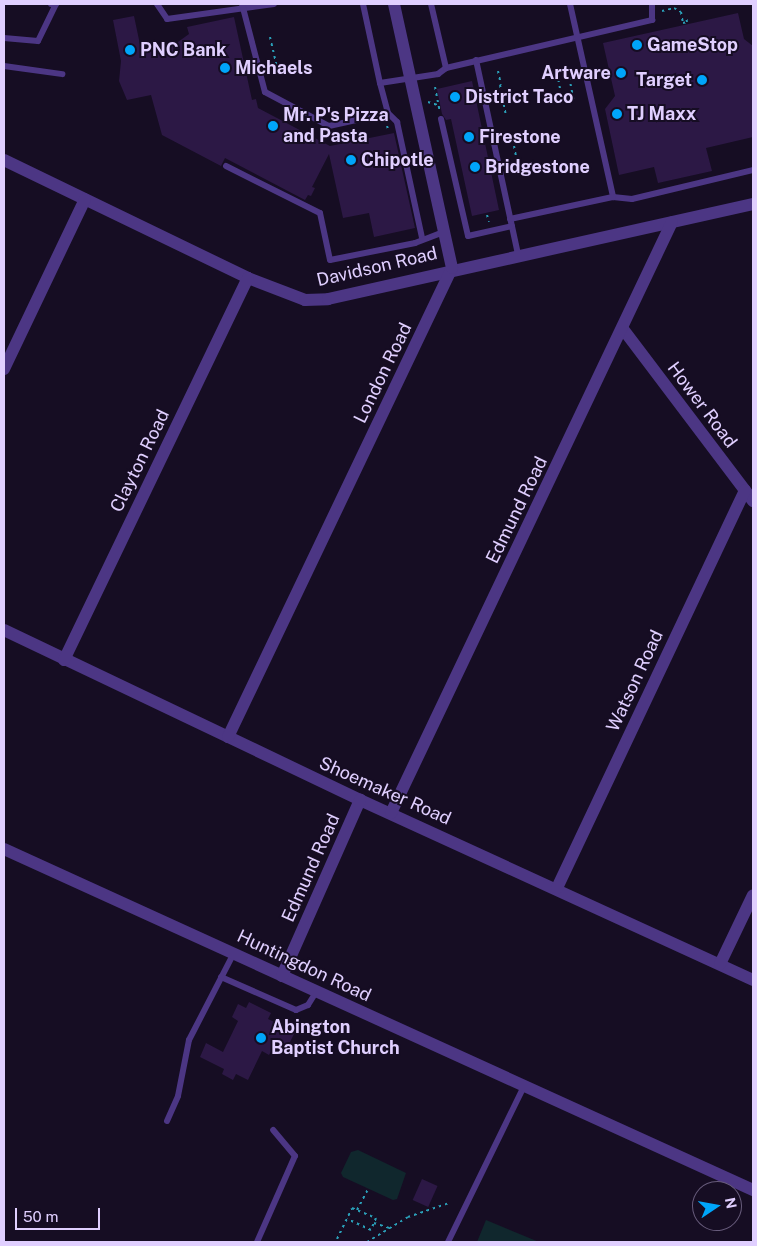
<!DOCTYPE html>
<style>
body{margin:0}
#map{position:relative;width:757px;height:1246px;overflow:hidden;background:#160d23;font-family:"Public Sans",sans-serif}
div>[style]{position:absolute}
.green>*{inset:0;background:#10272d}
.building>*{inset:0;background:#2c1845;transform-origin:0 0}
.path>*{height:2px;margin-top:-1px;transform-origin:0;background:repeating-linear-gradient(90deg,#2a9fb8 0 2.5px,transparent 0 6.5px)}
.lane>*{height:6px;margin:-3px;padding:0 3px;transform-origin:3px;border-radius:3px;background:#4c3684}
.street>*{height:12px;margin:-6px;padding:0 6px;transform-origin:6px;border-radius:6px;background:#4c3684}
.dots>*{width:14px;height:14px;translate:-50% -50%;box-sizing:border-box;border:2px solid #160d23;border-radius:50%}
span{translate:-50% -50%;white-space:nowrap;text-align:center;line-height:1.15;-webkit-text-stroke:4px #160d23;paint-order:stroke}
.poi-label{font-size:18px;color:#e0cfff;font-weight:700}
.left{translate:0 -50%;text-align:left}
.right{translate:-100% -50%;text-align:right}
.street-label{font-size:18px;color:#e0cfff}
.frame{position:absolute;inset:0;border:5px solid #e0cfff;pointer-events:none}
.north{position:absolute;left:692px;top:1181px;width:50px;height:50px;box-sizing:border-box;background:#160d23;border:1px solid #675b7b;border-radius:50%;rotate:78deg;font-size:14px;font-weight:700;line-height:20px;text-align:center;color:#e0cfff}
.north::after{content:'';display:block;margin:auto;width:18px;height:22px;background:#00a5fa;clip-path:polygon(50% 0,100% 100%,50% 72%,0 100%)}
.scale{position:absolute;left:15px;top:1208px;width:85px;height:22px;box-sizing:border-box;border:2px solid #e0cfff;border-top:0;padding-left:6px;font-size:15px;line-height:18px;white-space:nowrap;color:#e0cfff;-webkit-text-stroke:4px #160d23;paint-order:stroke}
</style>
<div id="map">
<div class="green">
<div style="clip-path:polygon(358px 1150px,406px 1173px,397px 1199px,393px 1200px,343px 1177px,341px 1173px,351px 1152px)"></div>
<div style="clip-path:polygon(486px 1220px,539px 1242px,477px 1242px)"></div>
</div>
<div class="building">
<div style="clip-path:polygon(738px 13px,744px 39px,753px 46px,753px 137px,706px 148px,712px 171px,658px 183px,654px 167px,619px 175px,605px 109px,615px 96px,603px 43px)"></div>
<div style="clip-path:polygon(134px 16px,142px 54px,171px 47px,189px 34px,187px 27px,234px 17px,252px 100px,256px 99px,258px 108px,330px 146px,394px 133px,415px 228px,374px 237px,369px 213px,343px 218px,329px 154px,312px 187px,315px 188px,311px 196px,308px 195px,305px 200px,225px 158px,221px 166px,162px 135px,151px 95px,127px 100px,119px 81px,121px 61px,113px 20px)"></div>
<div style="clip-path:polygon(472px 81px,499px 210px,472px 216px,451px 119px,446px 120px,442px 114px,437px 89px)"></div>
<div style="clip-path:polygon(249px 1002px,271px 1013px,268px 1019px,295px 1032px,284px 1054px,273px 1048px,269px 1055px,262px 1051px,248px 1080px,236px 1074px,233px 1080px,222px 1074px,224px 1069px,200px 1057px,206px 1043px,223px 1052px,238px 1021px,232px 1017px,238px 1004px,246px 1008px)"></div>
<div style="left:422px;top:1179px;width:17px;height:23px;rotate:24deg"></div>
</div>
<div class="path">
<div style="left:662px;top:11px;width:12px;rotate:-14deg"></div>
<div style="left:674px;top:8px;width:8px;rotate:30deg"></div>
<div style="left:681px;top:12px;width:11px;rotate:80deg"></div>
<div style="left:683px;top:23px;width:4px;rotate:-14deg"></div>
<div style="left:687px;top:22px;width:5px;rotate:-101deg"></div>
<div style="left:270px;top:37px;width:32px;rotate:77deg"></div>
<div style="left:498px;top:71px;width:14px;rotate:78deg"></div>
<div style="left:568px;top:71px;width:31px;rotate:79deg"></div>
<div style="left:557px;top:73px;width:31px;rotate:79deg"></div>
<div style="left:500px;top:85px;width:32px;rotate:79deg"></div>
<div style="left:435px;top:87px;width:25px;rotate:79deg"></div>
<div style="left:428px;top:102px;width:10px;rotate:17deg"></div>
<div style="left:387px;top:126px;width:6px;rotate:72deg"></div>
<div style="left:514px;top:146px;width:31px;rotate:79deg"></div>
<div style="left:487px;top:215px;width:7px;rotate:74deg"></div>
<div style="left:357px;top:1210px;width:24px;rotate:-62deg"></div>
<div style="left:374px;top:1223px;width:19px;rotate:18deg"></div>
<div style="left:337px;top:1239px;width:34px;rotate:-64deg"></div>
<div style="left:352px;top:1208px;width:26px;rotate:23deg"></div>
<div style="left:376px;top:1218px;width:13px;rotate:113deg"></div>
<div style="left:371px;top:1230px;width:26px;rotate:-155deg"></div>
<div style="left:367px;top:1242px;width:48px;rotate:-31.4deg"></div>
<div style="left:408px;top:1217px;width:43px;rotate:-18.9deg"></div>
</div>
<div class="lane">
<div style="left:157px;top:4px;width:18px;rotate:56deg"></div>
<div style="left:167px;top:19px;width:108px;rotate:-8deg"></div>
<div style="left:242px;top:4px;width:91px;rotate:75.4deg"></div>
<div style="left:265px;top:92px;width:72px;rotate:28deg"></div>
<div style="left:329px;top:126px;width:60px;rotate:-12.4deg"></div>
<div style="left:388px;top:113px;width:31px;rotate:-105deg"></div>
<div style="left:380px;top:83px;width:59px;rotate:-8.8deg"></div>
<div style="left:438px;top:74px;width:10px;rotate:-37deg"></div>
<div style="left:446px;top:68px;width:212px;rotate:-13.1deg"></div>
<div style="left:652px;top:20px;width:16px;rotate:-90deg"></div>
<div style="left:363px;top:4px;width:81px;rotate:77.9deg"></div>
<div style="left:431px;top:4px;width:66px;rotate:76.8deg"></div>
<div style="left:570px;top:4px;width:198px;rotate:77.4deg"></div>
<div style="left:613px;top:197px;width:19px;rotate:6deg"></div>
<div style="left:632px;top:199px;width:124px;rotate:-13.5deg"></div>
<div style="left:4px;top:38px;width:34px;rotate:5deg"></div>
<div style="left:38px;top:41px;width:41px;rotate:-64.1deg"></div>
<div style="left:56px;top:4px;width:5px;rotate:180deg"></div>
<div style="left:476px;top:60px;width:199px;rotate:77.8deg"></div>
<div style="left:4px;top:66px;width:59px;rotate:7.9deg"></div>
<div style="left:388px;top:113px;width:13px;rotate:45deg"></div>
<div style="left:397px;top:122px;width:119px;rotate:77.8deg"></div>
<div style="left:441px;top:119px;width:120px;rotate:77deg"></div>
<div style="left:468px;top:236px;width:45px;rotate:-12.8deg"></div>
<div style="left:226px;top:166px;width:105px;rotate:26.6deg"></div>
<div style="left:320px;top:213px;width:48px;rotate:78deg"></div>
<div style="left:330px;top:260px;width:87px;rotate:-11.3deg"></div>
<div style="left:415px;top:243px;width:31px;rotate:-21deg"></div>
<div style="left:510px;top:219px;width:105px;rotate:-12.1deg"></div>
<div style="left:221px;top:977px;width:82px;rotate:23.7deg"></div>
<div style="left:296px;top:1010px;width:13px;rotate:-23deg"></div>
<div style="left:308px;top:1005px;width:15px;rotate:-58deg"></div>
<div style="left:167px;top:1121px;width:27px;rotate:-66deg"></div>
<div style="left:178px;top:1096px;width:57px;rotate:-78.9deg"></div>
<div style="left:189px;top:1040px;width:98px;rotate:-62.7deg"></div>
<div style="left:257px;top:1242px;width:94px;rotate:-66.2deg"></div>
<div style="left:295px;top:1156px;width:34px;rotate:-130deg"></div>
<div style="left:448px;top:1242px;width:174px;rotate:-64deg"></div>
</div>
<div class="street">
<div style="left:4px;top:160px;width:271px;rotate:25.8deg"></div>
<div style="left:248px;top:278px;width:61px;rotate:21.1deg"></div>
<div style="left:305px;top:300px;width:23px;rotate:-2deg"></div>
<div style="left:328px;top:299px;width:435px;rotate:-12.6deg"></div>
<div style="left:623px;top:329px;width:216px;rotate:52.9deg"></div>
<div style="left:4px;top:369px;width:188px;rotate:-64.5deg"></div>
<div style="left:4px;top:630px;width:395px;rotate:25.5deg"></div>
<div style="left:360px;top:800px;width:432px;rotate:24.6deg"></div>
<div style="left:64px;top:660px;width:424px;rotate:-64.3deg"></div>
<div style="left:228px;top:737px;width:520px;rotate:-64.47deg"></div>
<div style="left:452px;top:268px;width:270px;rotate:-102.4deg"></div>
<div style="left:391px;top:813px;width:654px;rotate:-64.57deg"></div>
<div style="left:4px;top:849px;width:823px;rotate:24.48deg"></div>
<div style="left:557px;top:888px;width:440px;rotate:-64.7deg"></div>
<div style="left:720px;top:964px;width:76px;rotate:-64.4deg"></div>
<div style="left:282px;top:976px;width:193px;rotate:-66.1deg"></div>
</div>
<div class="dots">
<div style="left:637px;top:45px;background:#00a5fa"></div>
<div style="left:130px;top:50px;background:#00a5fa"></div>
<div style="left:225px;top:68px;background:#00a5fa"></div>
<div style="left:621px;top:73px;background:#00a5fa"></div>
<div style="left:702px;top:80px;background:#00a5fa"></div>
<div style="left:455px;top:97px;background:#00a5fa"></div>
<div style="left:617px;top:114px;background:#00a5fa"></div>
<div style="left:273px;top:126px;background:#00a5fa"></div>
<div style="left:469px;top:137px;background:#00a5fa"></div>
<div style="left:351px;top:160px;background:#00a5fa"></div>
<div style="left:475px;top:167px;background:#00a5fa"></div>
<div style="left:261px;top:1038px;background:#00a5fa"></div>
</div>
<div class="poi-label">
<span class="left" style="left:647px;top:45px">GameStop</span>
<span class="left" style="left:140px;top:50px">PNC Bank</span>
<span class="left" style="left:235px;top:68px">Michaels</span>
<span class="right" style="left:611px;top:73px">Artware</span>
<span class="right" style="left:692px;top:80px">Target</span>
<span class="left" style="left:465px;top:97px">District Taco</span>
<span class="left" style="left:627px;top:114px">TJ Maxx</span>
<span class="left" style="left:283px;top:126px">Mr. P's Pizza<br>and Pasta</span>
<span class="left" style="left:479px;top:137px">Firestone</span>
<span class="left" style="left:361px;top:160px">Chipotle</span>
<span class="left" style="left:485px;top:167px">Bridgestone</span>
<span class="left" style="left:271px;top:1038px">Abington<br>Baptist Church</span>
</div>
<div class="street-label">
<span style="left:377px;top:267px;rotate:-13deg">Davidson Road</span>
<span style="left:383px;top:373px;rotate:-64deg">London Road</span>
<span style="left:702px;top:405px;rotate:53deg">Hower Road</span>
<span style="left:140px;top:461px;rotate:-64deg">Clayton Road</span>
<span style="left:517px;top:510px;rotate:-64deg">Edmund Road</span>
<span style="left:635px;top:681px;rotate:-65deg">Watson Road</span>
<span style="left:385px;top:791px;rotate:24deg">Shoemaker Road</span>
<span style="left:311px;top:868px;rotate:-66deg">Edmund Road</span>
<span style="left:304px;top:966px;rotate:25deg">Huntingdon Road</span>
</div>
<div class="frame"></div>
<div class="north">N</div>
<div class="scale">50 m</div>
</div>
